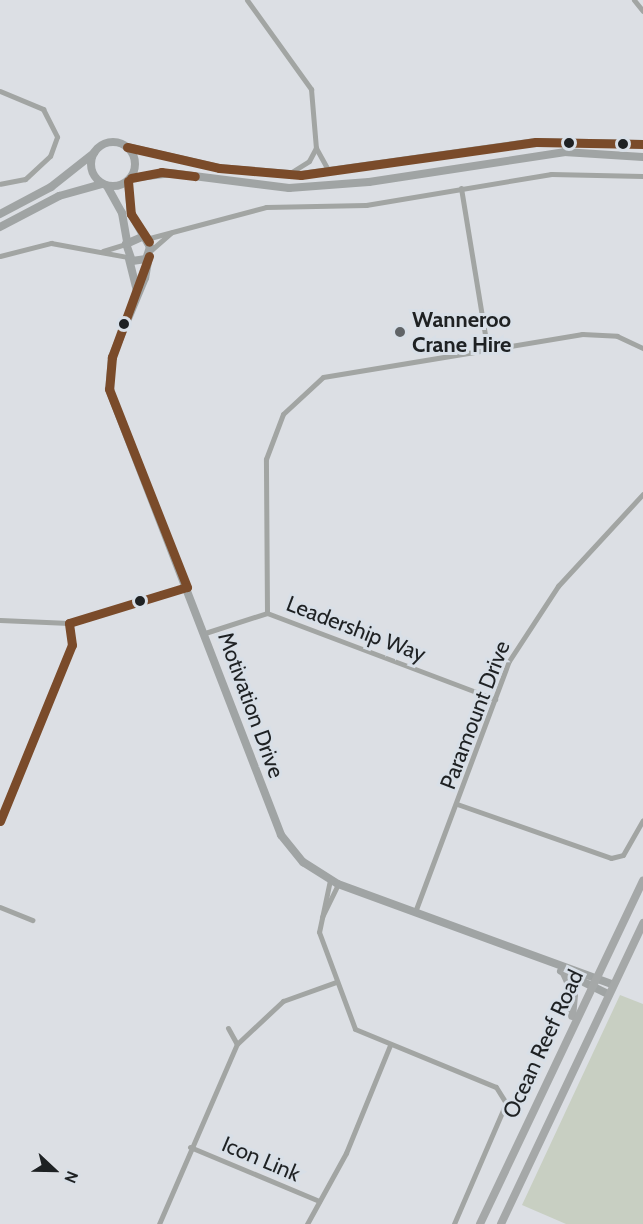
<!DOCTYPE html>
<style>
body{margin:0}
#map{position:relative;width:643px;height:1224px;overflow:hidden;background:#dcdfe4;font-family:Cabin,sans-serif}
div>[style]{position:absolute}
.green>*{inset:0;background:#c8cfc2}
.street>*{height:5px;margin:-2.5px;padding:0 2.5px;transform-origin:2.5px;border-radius:2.5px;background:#a2a5a3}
.secondary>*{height:8px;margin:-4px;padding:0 4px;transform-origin:4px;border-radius:4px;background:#a0a4a4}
.secondary>.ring{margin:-4px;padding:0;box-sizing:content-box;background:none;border:8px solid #a0a4a4;border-radius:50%}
.primary>*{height:8px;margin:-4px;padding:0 4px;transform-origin:4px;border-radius:4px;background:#a5a8a8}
.bus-1>*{height:9px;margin:-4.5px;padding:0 4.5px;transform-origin:4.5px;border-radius:4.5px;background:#7a4b2a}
.dots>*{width:16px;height:16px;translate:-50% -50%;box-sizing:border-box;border:3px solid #d8dfe7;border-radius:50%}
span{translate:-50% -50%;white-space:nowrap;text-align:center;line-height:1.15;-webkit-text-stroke:6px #d8dfe7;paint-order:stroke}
.poi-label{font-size:22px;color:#1e2123;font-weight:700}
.left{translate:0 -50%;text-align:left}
.street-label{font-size:22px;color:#1e2123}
.north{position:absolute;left:24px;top:1140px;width:60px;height:60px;-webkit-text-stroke:4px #d8dfe7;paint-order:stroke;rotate:112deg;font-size:16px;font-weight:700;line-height:24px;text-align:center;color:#1e2123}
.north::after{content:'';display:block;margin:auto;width:21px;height:27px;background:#1e2123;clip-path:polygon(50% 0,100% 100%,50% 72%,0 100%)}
</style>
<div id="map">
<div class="green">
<div style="clip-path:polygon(620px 995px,643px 1004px,643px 1224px,566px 1224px,522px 1205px)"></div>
</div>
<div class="street">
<div style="left:247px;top:0;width:110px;rotate:54.3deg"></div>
<div style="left:311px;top:89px;width:59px;rotate:85.2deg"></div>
<div style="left:316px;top:148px;width:26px;rotate:61deg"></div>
<div style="left:634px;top:0;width:14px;rotate:51deg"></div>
<div style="left:0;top:91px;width:47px;rotate:22.7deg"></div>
<div style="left:43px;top:109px;width:31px;rotate:63deg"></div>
<div style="left:57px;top:137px;width:20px;rotate:110deg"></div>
<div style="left:50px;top:156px;width:34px;rotate:137deg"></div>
<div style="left:25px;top:179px;width:25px;rotate:169deg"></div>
<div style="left:290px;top:173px;width:22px;rotate:-32deg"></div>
<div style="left:309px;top:161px;width:15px;rotate:-62deg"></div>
<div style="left:461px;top:188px;width:160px;rotate:80.7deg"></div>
<div style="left:146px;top:239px;width:124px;rotate:-14.9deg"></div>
<div style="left:266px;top:207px;width:100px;rotate:-1.1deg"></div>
<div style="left:366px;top:205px;width:188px;rotate:-9.5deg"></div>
<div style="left:551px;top:174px;width:92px;rotate:1.2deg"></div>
<div style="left:103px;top:251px;width:24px;rotate:-17deg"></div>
<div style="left:150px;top:251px;width:28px;rotate:-41deg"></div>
<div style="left:0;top:256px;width:53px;rotate:-14.3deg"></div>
<div style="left:51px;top:243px;width:77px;rotate:10.4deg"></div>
<div style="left:267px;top:613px;width:154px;rotate:-90.4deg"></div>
<div style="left:266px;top:459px;width:48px;rotate:-69.3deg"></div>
<div style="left:283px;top:414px;width:54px;rotate:-42.8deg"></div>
<div style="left:323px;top:377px;width:263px;rotate:-9.4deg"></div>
<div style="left:582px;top:334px;width:35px;rotate:3deg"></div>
<div style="left:617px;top:336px;width:29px;rotate:25deg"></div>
<div style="left:0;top:620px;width:69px;rotate:2.5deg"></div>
<div style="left:69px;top:623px;width:123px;rotate:-17deg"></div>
<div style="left:205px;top:633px;width:65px;rotate:-17.9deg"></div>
<div style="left:267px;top:613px;width:244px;rotate:20.7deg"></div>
<div style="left:457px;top:804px;width:163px;rotate:19.3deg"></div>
<div style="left:611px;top:858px;width:12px;rotate:-14deg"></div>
<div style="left:623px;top:855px;width:40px;rotate:-60.3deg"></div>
<div style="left:0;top:821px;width:190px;rotate:-67.8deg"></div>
<div style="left:72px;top:645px;width:22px;rotate:-98deg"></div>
<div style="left:330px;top:880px;width:53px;rotate:101.9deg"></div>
<div style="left:319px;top:932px;width:103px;rotate:69.6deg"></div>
<div style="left:355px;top:1029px;width:152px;rotate:22.4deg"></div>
<div style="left:496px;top:1087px;width:19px;rotate:58deg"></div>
<div style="left:506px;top:1103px;width:132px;rotate:113.3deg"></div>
<div style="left:0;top:907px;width:35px;rotate:22deg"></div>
<div style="left:415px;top:912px;width:268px;rotate:-69.5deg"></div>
<div style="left:509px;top:661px;width:90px;rotate:-56.8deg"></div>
<div style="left:558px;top:586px;width:125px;rotate:-47.3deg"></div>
<div style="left:322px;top:917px;width:37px;rotate:-64deg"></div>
<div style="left:228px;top:1028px;width:18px;rotate:61deg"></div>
<div style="left:190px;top:1147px;width:140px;rotate:22.7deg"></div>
<div style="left:159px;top:1224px;width:196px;rotate:-66.6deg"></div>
<div style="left:237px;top:1044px;width:63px;rotate:-43.1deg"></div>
<div style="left:283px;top:1001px;width:56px;rotate:-19.7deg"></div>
<div style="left:307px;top:1224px;width:81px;rotate:-61.2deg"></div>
<div style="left:346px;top:1153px;width:117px;rotate:-67.8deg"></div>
</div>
<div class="secondary">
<div class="ring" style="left:91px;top:142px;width:36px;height:36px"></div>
<div style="left:127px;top:147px;width:94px;rotate:12.9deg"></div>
<div style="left:219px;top:168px;width:82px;rotate:4.9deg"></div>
<div style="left:301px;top:175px;width:237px;rotate:-8deg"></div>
<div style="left:536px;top:142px;width:107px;rotate:1.1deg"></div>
<div style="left:131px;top:178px;width:39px;rotate:-7deg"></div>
<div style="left:170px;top:173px;width:120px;rotate:7.2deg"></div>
<div style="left:289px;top:188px;width:80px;rotate:-4.3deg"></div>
<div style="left:369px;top:182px;width:197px;rotate:-8.7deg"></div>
<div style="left:564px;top:152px;width:79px;rotate:3.6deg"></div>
<div style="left:128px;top:181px;width:33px;rotate:85deg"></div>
<div style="left:131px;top:214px;width:38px;rotate:60deg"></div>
<div style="left:150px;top:247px;width:13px;rotate:108deg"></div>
<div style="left:146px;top:259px;width:14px;rotate:172deg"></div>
<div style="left:132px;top:261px;width:18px;rotate:-109deg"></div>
<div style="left:126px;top:244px;width:17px;rotate:-24deg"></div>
<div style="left:107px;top:186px;width:31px;rotate:61deg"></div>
<div style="left:122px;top:213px;width:28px;rotate:80deg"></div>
<div style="left:0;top:214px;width:58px;rotate:-27.9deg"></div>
<div style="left:51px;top:187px;width:55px;rotate:-38.3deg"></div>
<div style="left:0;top:227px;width:67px;rotate:-27.7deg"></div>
<div style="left:59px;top:196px;width:45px;rotate:-15.6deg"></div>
<div style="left:149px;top:256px;width:22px;rotate:100deg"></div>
<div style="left:145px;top:278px;width:86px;rotate:112.7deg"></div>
<div style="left:112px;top:357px;width:32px;rotate:95deg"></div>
<div style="left:109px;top:389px;width:478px;rotate:68.9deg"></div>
<div style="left:281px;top:835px;width:35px;rotate:51deg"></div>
<div style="left:303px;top:862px;width:41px;rotate:32.2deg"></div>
<div style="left:338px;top:884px;width:292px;rotate:20.1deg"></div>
<div style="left:129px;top:259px;width:32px;rotate:76deg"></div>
<div style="left:561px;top:971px;width:52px;rotate:26.1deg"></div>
</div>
<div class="primary">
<div style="left:564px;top:973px;width:24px;rotate:66deg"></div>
<div style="left:574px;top:995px;width:21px;rotate:95deg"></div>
<div style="left:480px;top:1224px;width:380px;rotate:-64.6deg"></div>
<div style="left:501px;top:1224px;width:333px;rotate:-64.7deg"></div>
</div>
<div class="bus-1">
<div style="left:127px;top:147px;width:94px;rotate:12.9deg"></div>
<div style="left:219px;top:168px;width:82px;rotate:4.9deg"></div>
<div style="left:301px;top:175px;width:237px;rotate:-8deg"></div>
<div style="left:536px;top:142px;width:107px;rotate:1.1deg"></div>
<div style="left:131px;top:178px;width:31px;rotate:-11deg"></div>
<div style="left:161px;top:172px;width:34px;rotate:7deg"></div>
<div style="left:128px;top:181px;width:33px;rotate:85deg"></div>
<div style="left:131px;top:214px;width:33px;rotate:57deg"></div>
<div style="left:149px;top:256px;width:108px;rotate:110.1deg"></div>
<div style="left:112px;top:357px;width:32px;rotate:95deg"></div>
<div style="left:109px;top:389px;width:213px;rotate:68.5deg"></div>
<div style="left:69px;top:623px;width:123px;rotate:-17deg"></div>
<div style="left:0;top:821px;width:190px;rotate:-67.8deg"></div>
<div style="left:72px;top:645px;width:22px;rotate:-98deg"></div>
</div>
<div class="dots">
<div style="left:569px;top:143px;background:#1e2123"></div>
<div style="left:623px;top:144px;background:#1e2123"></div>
<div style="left:124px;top:324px;background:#1e2123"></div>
<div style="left:400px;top:332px;background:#606467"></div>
<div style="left:140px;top:601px;background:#1e2123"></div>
</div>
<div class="poi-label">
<span class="left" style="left:412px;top:332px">Wanneroo<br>Crane Hire</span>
</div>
<div class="street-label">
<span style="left:356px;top:629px;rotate:21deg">Leadership Way</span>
<span style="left:251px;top:705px;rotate:70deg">Motivation Drive</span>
<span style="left:475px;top:715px;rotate:-69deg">Paramount Drive</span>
<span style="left:543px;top:1044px;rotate:-65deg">Ocean Reef Road</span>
<span style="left:261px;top:1159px;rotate:23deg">Icon Link</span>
</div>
<div class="north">N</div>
</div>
